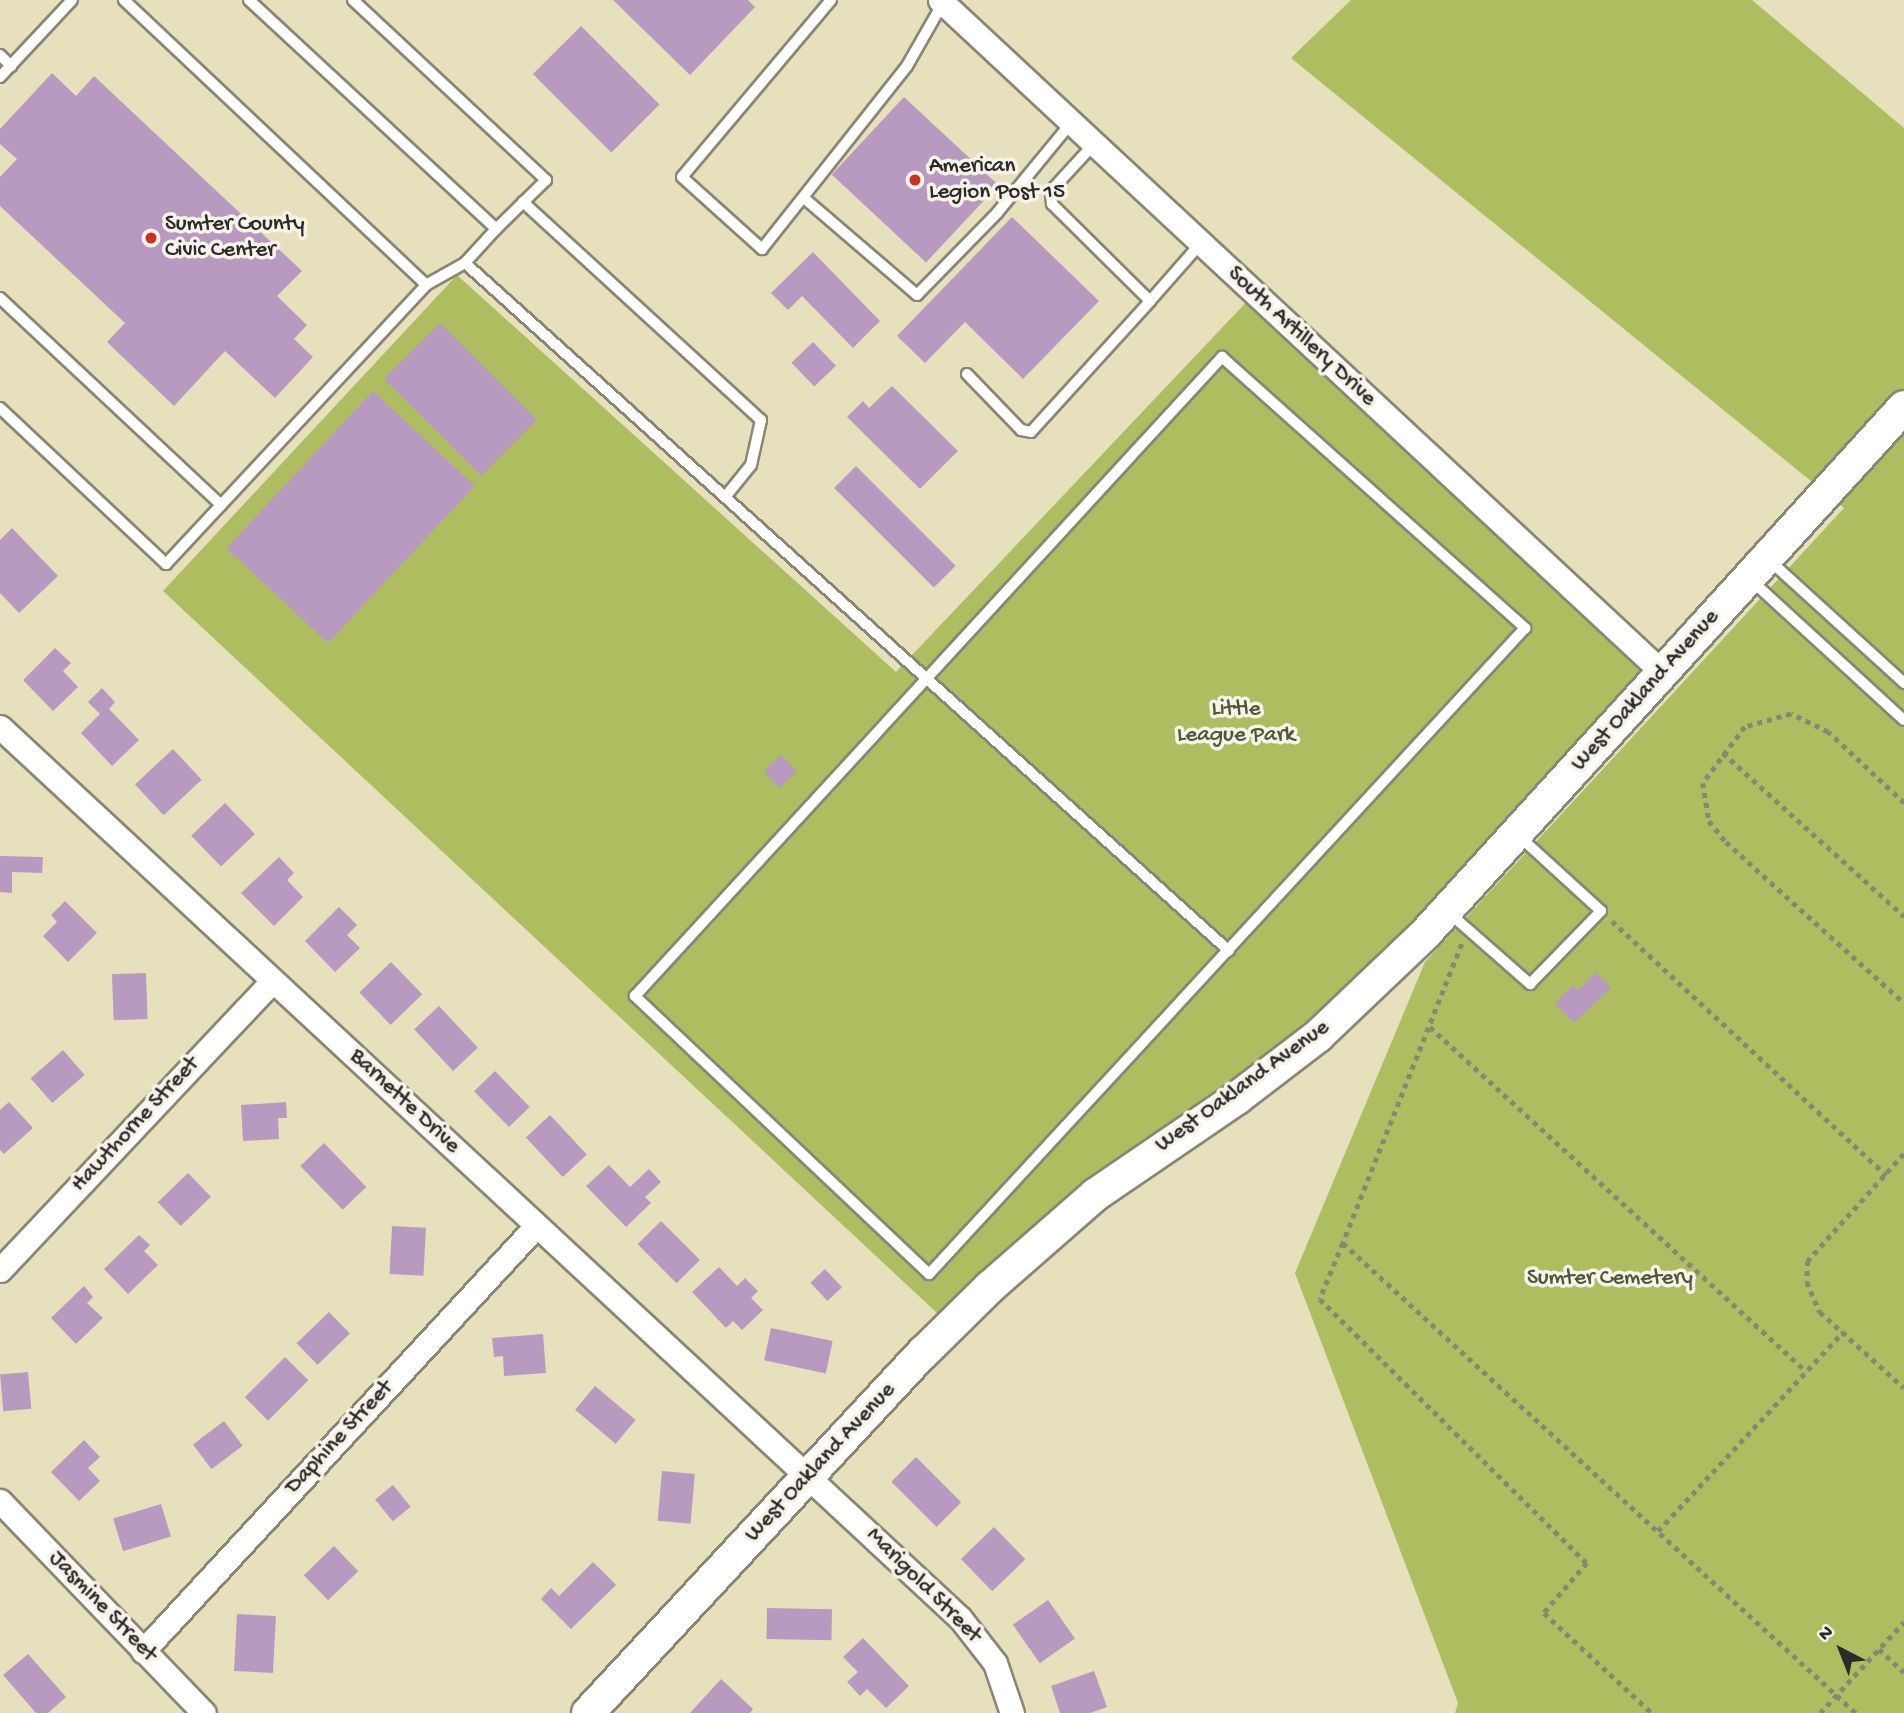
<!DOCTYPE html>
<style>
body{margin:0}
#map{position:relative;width:1904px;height:1713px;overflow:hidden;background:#e7e0bd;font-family:"Gochi Hand",sans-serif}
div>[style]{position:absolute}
.green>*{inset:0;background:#adbd60}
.building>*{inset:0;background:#b89ac1;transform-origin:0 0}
.path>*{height:4.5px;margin-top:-2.25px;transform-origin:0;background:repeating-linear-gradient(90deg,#898674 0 5px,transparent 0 10px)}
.roads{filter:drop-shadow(2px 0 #898674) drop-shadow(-2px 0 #898674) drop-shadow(0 2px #898674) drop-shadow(0 -2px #898674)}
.lane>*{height:10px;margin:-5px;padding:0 5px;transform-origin:5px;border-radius:5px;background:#fff}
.street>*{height:23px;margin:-11.5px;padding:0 11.5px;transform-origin:11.5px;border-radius:11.5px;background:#fff}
.secondary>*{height:32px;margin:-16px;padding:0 16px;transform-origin:16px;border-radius:16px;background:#fff}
.dots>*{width:19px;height:19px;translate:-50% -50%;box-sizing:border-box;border:4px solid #f7f3e8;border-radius:50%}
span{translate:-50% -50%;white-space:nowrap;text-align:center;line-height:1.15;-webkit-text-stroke:7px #f7f3e8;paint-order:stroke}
.poi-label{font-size:23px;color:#2b2b2b}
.left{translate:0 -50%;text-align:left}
.street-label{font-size:23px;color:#2b2b2b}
.park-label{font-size:23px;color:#52573b}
.north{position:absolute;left:1806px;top:1615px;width:70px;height:70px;-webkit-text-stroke:5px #f7f3e8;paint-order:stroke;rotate:318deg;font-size:19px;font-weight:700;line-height:28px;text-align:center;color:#2b2b2b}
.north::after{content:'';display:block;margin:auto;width:24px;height:32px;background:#2b2b2b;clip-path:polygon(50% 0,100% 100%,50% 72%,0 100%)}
</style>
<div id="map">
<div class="green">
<div style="clip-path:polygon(1351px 0,1752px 0,1904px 128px,1904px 1713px,1455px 1713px,1458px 1703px,1295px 1273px,1425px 962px,1844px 508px,1291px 58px)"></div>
<div style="clip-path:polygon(457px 275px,896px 672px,1254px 294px,1663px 673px,1425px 934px,951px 1326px,163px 591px)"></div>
</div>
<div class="building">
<div style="clip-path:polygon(613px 0,748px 0,755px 7px,690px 75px)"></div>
<div style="left:581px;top:26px;width:111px;height:68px;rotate:45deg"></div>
<div style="clip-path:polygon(52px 73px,76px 96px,94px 76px,302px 271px,277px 296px,307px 325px,294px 339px,313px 357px,275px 398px,225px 351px,174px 406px,107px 342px,125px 323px,0 206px,0 177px,17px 159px,0 144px,0 129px)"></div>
<div style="left:904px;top:97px;width:129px;height:106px;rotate:43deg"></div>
<div style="clip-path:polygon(1012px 217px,1099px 301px,1023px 379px,965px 322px,925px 363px,897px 336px)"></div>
<div style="clip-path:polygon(813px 252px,880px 321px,853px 348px,802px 296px,788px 310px,771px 293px)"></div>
<div style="left:440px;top:323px;width:137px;height:79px;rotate:45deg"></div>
<div style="left:813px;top:342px;width:33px;height:30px;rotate:46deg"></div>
<div style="clip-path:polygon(892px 386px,958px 451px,920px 489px,847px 417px,863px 401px,869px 408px)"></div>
<div style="left:373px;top:391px;width:139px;height:215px;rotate:43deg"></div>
<div style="left:856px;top:466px;width:141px;height:31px;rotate:45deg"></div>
<div style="clip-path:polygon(12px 528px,58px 576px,19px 613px,0 593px,0 540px)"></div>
<div style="clip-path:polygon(55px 648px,71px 663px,63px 671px,78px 687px,53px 711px,23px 680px)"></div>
<div style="clip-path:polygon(102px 688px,115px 702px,109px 709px,139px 740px,112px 766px,81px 733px,100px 714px,88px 702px)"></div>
<div style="left:173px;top:749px;width:42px;height:52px;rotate:47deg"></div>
<div style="left:781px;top:755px;width:23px;height:24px;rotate:47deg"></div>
<div style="left:225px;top:803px;width:43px;height:47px;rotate:46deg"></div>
<div style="clip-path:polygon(0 856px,43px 857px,42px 873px,12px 872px,12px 893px,0 892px)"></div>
<div style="clip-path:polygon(279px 857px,294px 873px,287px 880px,303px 897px,274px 926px,241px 893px)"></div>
<div style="clip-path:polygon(65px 901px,97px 933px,68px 962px,43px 936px,57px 922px,51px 915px)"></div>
<div style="clip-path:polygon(339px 907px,357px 925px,347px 935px,360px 948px,335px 972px,305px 941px)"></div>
<div style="left:391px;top:962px;width:45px;height:44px;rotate:46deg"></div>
<div style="clip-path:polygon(1596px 972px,1611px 988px,1574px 1023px,1555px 1003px,1573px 985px,1578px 990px)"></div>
<div style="left:146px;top:973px;width:46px;height:34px;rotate:88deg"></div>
<div style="left:439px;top:1006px;width:57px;height:34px;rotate:47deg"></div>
<div style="left:63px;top:1050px;width:33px;height:43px;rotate:49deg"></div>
<div style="left:495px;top:1071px;width:50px;height:29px;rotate:46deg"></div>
<div style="clip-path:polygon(9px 1102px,33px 1128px,4px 1154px,0 1150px,0 1110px)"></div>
<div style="clip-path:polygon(286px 1102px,287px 1118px,278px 1118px,279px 1139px,243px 1141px,241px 1105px)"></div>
<div style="left:550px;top:1115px;width:54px;height:33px;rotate:47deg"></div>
<div style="left:324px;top:1143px;width:61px;height:33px;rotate:46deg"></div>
<div style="clip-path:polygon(609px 1165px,630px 1187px,649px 1169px,661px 1182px,645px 1197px,651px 1203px,626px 1227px,586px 1186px)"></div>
<div style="left:188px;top:1173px;width:33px;height:42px;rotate:46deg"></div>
<div style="left:661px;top:1221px;width:55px;height:33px;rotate:45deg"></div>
<div style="left:392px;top:1226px;width:34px;height:48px;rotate:3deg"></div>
<div style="clip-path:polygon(139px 1235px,150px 1245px,144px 1251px,158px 1265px,128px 1294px,104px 1269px)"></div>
<div style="clip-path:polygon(719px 1267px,737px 1286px,745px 1278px,758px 1291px,751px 1298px,763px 1310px,742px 1330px,733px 1321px,726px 1328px,692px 1292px)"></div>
<div style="left:825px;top:1269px;width:25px;height:20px;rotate:47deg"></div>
<div style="clip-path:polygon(84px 1286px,93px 1297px,87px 1303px,103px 1318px,76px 1344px,51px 1318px)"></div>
<div style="left:329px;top:1312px;width:30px;height:45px;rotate:46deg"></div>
<div style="left:771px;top:1328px;width:63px;height:33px;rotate:12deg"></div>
<div style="clip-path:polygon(543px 1334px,546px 1373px,504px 1376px,503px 1356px,494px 1357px,492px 1338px)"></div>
<div style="left:285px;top:1357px;width:33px;height:57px;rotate:45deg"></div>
<div style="left:28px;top:1372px;width:37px;height:28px;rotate:85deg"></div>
<div style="left:595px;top:1386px;width:53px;height:31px;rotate:40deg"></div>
<div style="left:224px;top:1421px;width:31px;height:39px;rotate:53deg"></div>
<div style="clip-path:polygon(84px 1440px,100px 1457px,88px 1468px,100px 1481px,79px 1501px,51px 1472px)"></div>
<div style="left:916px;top:1457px;width:64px;height:35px;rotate:45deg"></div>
<div style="left:662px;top:1471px;width:33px;height:50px;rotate:5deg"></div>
<div style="left:393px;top:1485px;width:28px;height:23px;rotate:51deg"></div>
<div style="left:161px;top:1504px;width:34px;height:50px;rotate:73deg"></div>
<div style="left:994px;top:1527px;width:45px;height:46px;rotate:46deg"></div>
<div style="left:334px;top:1546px;width:35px;height:42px;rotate:46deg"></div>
<div style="clip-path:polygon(593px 1562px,616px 1585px,571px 1629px,541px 1599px,551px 1588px,559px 1596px)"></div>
<div style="left:1048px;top:1600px;width:47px;height:43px;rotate:55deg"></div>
<div style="left:767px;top:1608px;width:65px;height:31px;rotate:1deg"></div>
<div style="left:237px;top:1614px;width:39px;height:57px;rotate:3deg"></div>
<div style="clip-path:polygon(863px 1638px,909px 1686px,886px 1708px,867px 1689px,860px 1696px,847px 1682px,858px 1672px,843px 1657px)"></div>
<div style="clip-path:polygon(28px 1654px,66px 1697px,48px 1713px,36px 1713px,3px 1675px)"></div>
<div style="clip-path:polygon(1094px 1671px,1107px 1707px,1090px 1713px,1060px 1713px,1051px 1686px)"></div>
<div style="clip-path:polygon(721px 1679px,753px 1709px,750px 1713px,690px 1713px)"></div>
</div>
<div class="path">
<div style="left:1723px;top:753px;width:244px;rotate:42deg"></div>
<div style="left:1904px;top:803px;width:104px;rotate:-136.9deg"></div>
<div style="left:1828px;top:732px;width:41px;rotate:-154.1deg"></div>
<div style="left:1791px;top:714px;width:48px;rotate:164.2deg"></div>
<div style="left:1745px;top:727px;width:70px;rotate:126.9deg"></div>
<div style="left:1703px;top:783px;width:38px;rotate:81deg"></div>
<div style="left:1709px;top:821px;width:27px;rotate:51deg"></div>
<div style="left:1726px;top:842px;width:240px;rotate:42.1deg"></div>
<div style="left:1612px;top:921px;width:374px;rotate:42.8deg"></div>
<div style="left:1462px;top:944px;width:322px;rotate:111.7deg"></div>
<div style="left:1343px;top:1243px;width:696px;rotate:42.5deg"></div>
<div style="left:1430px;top:1027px;width:510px;rotate:42.46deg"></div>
<div style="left:1904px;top:1154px;width:144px;rotate:131.9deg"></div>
<div style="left:1808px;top:1261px;width:21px;rotate:93deg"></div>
<div style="left:1807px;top:1282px;width:33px;rotate:67deg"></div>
<div style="left:1820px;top:1312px;width:113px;rotate:42.1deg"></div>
<div style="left:1343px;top:1243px;width:61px;rotate:112.3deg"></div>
<div style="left:1320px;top:1299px;width:375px;rotate:44.7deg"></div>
<div style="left:1587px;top:1563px;width:66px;rotate:130.7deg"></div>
<div style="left:1544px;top:1613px;width:147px;rotate:42.8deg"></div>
<div style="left:1658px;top:1531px;width:272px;rotate:-47.1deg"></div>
<div style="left:1879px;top:1649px;width:34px;rotate:43deg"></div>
<div style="left:1820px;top:1713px;width:124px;rotate:-47.3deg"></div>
</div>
<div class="roads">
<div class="lane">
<div style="left:124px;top:0;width:415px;rotate:43.3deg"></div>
<div style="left:249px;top:0;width:337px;rotate:42.8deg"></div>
<div style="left:496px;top:229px;width:46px;rotate:132.4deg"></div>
<div style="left:465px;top:263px;width:1028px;rotate:42deg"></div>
<div style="left:353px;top:0;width:264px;rotate:43deg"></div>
<div style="left:546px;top:180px;width:70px;rotate:135.6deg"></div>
<div style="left:831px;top:0;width:231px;rotate:130.1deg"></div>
<div style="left:682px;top:177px;width:108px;rotate:42deg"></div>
<div style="left:762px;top:249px;width:233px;rotate:-51.6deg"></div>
<div style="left:907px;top:66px;width:73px;rotate:-60.3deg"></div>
<div style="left:0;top:55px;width:16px;rotate:45deg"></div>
<div style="left:0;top:77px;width:105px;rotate:-46.9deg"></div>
<div style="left:1094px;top:144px;width:64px;rotate:132.5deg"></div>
<div style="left:1051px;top:191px;width:13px;rotate:86deg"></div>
<div style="left:1052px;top:204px;width:138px;rotate:44.7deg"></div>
<div style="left:1150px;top:301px;width:76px;rotate:-48.7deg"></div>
<div style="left:804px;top:198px;width:149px;rotate:40.6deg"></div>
<div style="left:917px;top:295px;width:115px;rotate:-45.7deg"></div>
<div style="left:997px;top:213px;width:117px;rotate:-50.6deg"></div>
<div style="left:523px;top:202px;width:323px;rotate:42.5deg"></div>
<div style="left:761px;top:420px;width:46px;rotate:102.5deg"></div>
<div style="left:751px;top:465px;width:40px;rotate:129deg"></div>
<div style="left:0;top:298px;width:303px;rotate:43.1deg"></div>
<div style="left:1222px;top:357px;width:407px;rotate:41.8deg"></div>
<div style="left:1525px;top:628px;width:879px;rotate:132.69deg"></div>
<div style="left:929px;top:1274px;width:405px;rotate:-136.6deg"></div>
<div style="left:635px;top:996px;width:868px;rotate:-47.43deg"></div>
<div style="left:967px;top:374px;width:78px;rotate:46deg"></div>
<div style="left:1021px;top:430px;width:10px;rotate:11deg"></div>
<div style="left:1031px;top:432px;width:177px;rotate:-47.7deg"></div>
<div style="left:0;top:408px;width:228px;rotate:43.2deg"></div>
<div style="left:166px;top:564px;width:381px;rotate:-47deg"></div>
<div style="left:426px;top:285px;width:45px;rotate:-29.4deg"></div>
<div style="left:1769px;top:560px;width:183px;rotate:42.3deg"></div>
<div style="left:1751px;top:580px;width:207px;rotate:42.5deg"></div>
<div style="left:1447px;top:911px;width:111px;rotate:41.3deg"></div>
<div style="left:1530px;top:984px;width:102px;rotate:-45.8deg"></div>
<div style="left:1601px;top:911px;width:111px;rotate:-137.6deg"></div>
</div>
<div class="street">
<div style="left:940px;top:0;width:988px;rotate:42.95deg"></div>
<div style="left:0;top:727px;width:1310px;rotate:42.87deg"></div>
<div style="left:960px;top:1618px;width:57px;rotate:52.1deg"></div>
<div style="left:995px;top:1663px;width:53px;rotate:71.2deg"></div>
<div style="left:0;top:1270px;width:397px;rotate:-46.7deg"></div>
<div style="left:0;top:1501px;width:294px;rotate:46.1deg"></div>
<div style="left:143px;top:1651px;width:580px;rotate:-47.23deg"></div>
</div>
<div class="secondary">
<div style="left:588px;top:1713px;width:492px;rotate:-47.1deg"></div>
<div style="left:923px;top:1353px;width:94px;rotate:-44.6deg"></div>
<div style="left:990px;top:1287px;width:140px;rotate:-41.2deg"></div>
<div style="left:1095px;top:1195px;width:172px;rotate:-34.3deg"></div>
<div style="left:1237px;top:1098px;width:102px;rotate:-37.4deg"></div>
<div style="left:1318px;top:1036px;width:148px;rotate:-43.6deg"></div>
<div style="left:1425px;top:934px;width:712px;rotate:-47.73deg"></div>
</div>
</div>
<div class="dots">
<div style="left:915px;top:180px;background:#c8321e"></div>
<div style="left:151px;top:238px;background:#c8321e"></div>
</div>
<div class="poi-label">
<span class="left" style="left:929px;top:180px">American<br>Legion Post 15</span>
<span class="left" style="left:165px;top:238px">Sumter County<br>Civic Center</span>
</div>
<div class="street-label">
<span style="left:1301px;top:337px;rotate:43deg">South Artillery Drive</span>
<span style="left:1646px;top:691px;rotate:-48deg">West Oakland Avenue</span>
<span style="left:1243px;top:1087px;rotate:-36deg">West Oakland Avenue</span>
<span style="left:404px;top:1102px;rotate:43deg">Barnette Drive</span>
<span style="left:136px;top:1125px;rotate:-47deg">Hawthorne Street</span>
<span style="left:340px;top:1438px;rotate:-47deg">Daphine Street</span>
<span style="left:821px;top:1463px;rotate:-47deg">West Oakland Avenue</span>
<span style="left:923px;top:1586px;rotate:45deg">Marigold Street</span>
<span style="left:102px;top:1607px;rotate:46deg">Jasmine Street</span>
</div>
<div class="park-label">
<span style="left:1236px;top:723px">Little<br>League Park</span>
<span style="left:1610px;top:1279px">Sumter Cemetery</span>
</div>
<div class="north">N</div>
</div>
